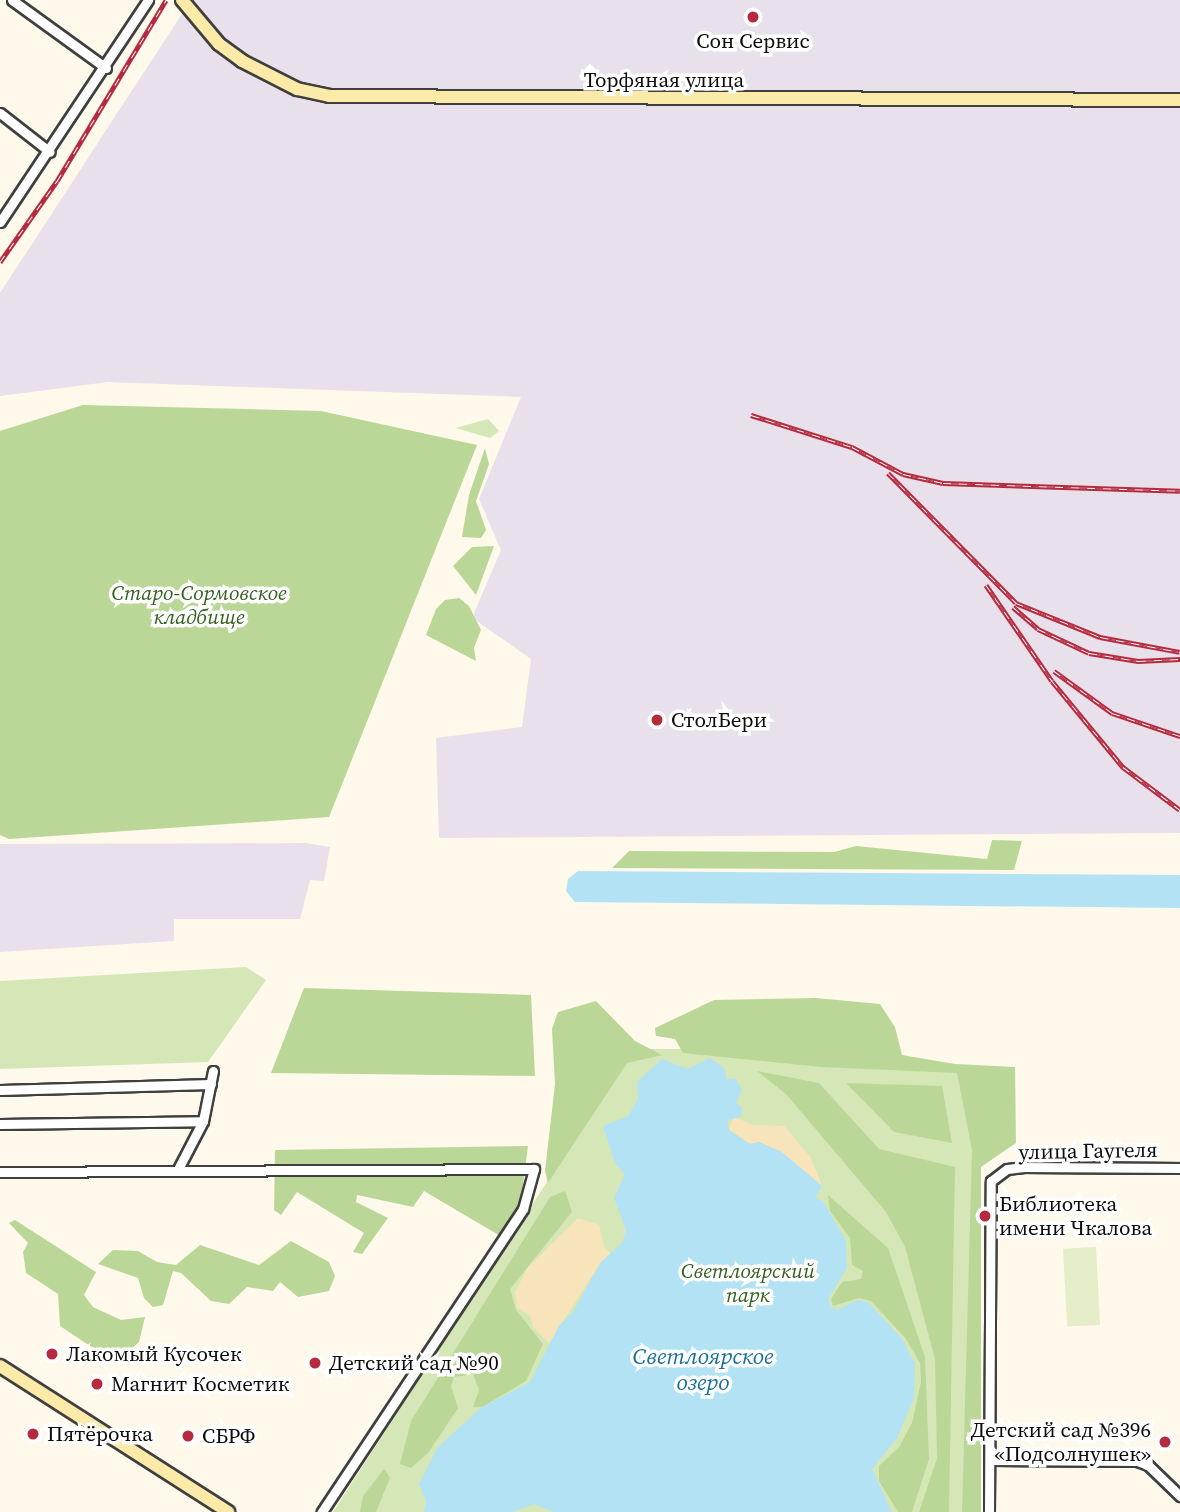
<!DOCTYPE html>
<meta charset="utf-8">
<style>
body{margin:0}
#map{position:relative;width:1180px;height:1512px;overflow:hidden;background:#fef9eb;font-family:"Source Serif 4",serif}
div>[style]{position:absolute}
.industrial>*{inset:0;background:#e8e0eb}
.green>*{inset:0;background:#d5e7b7}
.forest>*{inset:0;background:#bbd797}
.sand>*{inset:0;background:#f8e4ba}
.pitch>*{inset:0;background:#e5eec8;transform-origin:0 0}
.water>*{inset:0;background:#b2e2f4}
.roads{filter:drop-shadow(2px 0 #3f3f3f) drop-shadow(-2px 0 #3f3f3f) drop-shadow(0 2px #3f3f3f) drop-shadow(0 -2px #3f3f3f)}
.street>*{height:9px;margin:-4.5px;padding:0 4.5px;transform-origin:4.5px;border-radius:4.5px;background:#fff}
.secondary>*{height:12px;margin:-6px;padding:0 6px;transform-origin:6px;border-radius:6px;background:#fceaa9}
.rail>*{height:5px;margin-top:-2.5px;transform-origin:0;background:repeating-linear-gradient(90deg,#fff 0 8px,#b62a3f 0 16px);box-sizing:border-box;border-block:2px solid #b62a3f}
.dots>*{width:19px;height:19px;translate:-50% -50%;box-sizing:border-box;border:4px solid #fff;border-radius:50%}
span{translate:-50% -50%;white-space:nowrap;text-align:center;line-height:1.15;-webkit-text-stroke:7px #fff;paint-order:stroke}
.poi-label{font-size:21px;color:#0c0c0c}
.left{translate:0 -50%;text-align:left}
.right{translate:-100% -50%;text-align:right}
.street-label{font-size:21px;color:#0c0c0c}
.park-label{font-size:21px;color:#34611f;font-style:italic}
.water-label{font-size:23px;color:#1a6f98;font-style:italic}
</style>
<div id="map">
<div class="industrial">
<div style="clip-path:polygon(191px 0,1180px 0,1180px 833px,439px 838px,436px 738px,522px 727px,531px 659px,474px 619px,474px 613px,501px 550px,479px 499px,521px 397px,108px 382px,0 396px,0 293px)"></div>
<div style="clip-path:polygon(305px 843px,330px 847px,324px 881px,310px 880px,300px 919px,174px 919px,174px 941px,0 952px,0 844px)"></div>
</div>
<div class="green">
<div style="clip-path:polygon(488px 419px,499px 431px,490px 438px,456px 428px)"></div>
<div style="clip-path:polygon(246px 967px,266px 980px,208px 1062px,0 1069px,0 981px)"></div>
<div style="clip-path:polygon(633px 1049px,755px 1049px,972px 1074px,977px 1175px,970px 1512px,333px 1512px)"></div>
</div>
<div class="forest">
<div style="clip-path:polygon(83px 405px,321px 411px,477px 445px,329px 817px,9px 839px,0 835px,0 431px)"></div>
<div style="clip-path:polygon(485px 448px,489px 464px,476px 501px,486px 530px,481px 538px,462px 537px,469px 495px)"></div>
<div style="clip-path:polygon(494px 546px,476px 595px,453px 566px,472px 547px)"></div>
<div style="clip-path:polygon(459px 598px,469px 606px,481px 630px,474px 648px,476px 661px,426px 635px,436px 609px,445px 600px)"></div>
<div style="clip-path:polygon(992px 840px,1022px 841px,1014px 870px,612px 868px,629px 851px,834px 852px,856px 846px,987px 859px)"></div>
<div style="clip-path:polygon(304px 988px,531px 995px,535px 1076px,271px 1073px)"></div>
<div style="clip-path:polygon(816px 998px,880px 1004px,895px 1027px,902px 1055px,955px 1064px,1015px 1067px,1016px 1143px,981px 1167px,981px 1512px,962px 1512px,972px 1150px,957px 1073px,821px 1067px,683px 1053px,675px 1039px,656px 1036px,655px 1028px,714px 1000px)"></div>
<div style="clip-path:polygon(596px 1001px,635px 1041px,662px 1055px,627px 1063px,548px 1183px,545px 1171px,555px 1084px,552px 1029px,558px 1012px)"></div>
<div style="clip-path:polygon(757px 1071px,819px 1083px,879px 1149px,955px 1167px,949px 1512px,919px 1512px,937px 1458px,935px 1359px,905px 1247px,886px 1212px,786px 1094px)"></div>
<div style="clip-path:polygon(846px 1083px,942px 1086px,952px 1143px,894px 1132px)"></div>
<div style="clip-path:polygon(528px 1146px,520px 1208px,502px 1237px,424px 1191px,413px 1207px,357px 1195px,356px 1202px,388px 1218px,362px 1254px,353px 1252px,364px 1233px,297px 1192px,281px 1215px,274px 1210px,275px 1150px)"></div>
<div style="clip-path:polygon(565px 1191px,572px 1212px,510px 1289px,516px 1310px,543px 1344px,526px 1381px,482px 1407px,473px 1407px,479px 1390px,473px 1374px,454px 1377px,451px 1386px,458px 1408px,428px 1453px,411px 1468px,400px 1464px,411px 1421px,550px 1197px)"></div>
<div style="clip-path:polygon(828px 1195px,888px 1248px,925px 1357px,929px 1459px,912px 1512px,898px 1512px,879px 1481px,879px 1466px,899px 1447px,912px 1423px,921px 1382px,920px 1363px,906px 1339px,871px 1301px,859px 1298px,833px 1306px,831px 1299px,842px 1282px,861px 1279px,863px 1271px,852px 1265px,850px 1238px,830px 1211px)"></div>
<div style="clip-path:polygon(15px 1220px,96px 1272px,84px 1295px,93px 1307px,121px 1320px,145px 1317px,139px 1342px,126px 1354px,96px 1350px,60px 1326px,58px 1294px,26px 1273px,23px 1252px,28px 1243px,9px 1223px)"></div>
<div style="clip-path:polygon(291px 1241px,329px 1262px,335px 1276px,329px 1291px,298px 1297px,280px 1282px,273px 1291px,247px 1287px,229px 1304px,211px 1301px,181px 1273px,173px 1271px,163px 1305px,153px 1307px,144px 1298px,138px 1278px,98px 1264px,113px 1250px,138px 1251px,157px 1262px,176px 1265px,200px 1245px,259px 1265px)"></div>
<div style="clip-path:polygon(384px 1469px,390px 1478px,376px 1512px,360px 1512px,363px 1496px)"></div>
</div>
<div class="sand">
<div style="clip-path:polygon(733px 1116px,752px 1125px,784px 1126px,811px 1158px,822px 1186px,774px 1148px,759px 1142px,750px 1144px,729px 1130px)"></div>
<div style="clip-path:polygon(578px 1218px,599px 1225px,604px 1246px,611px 1254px,601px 1262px,549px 1343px,533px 1327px,531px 1317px,517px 1307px,515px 1292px,528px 1267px)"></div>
</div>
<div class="pitch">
<div style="left:1096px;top:1247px;width:78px;height:33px;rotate:87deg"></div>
</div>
<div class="water">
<div style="clip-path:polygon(578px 871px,1180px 875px,1180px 908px,575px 902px,566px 891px,568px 879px)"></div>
<div style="clip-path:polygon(710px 1058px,724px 1068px,727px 1079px,736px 1079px,742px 1090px,736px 1103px,742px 1108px,741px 1116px,728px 1121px,729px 1130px,750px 1144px,759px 1142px,782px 1152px,822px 1186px,815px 1198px,823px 1201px,846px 1241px,847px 1268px,829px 1298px,831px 1307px,837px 1310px,858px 1300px,869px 1303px,903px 1340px,915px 1364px,914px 1398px,897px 1438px,872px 1469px,892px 1512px,554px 1512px,534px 1504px,512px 1512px,424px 1512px,426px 1501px,419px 1484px,438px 1447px,482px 1407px,530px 1382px,559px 1326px,573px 1312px,601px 1262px,622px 1243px,626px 1230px,614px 1198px,625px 1174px,615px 1163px,603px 1126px,628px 1116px,638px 1099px,637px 1082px,662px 1059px,688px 1069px)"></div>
</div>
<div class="roads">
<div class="street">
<div style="left:12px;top:0;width:116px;rotate:35.9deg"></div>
<div style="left:0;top:113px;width:63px;rotate:38deg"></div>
<div style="left:0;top:222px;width:267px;rotate:-56.3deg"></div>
<div style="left:0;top:1090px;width:211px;rotate:-1.6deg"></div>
<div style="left:0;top:1124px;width:203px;rotate:-0.8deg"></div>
<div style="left:177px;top:1171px;width:56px;rotate:-62.5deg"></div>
<div style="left:203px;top:1121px;width:51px;rotate:-78.7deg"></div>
<div style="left:0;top:1172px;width:534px;rotate:-0.32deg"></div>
<div style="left:534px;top:1169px;width:41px;rotate:105.4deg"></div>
<div style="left:523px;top:1209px;width:364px;rotate:123.6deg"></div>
<div style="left:992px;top:1460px;width:145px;rotate:0.4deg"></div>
<div style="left:1137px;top:1461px;width:12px;rotate:20deg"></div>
<div style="left:1148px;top:1465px;width:45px;rotate:44.1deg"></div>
<div style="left:989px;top:1512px;width:331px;rotate:-89.7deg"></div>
<div style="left:991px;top:1181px;width:20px;rotate:-37deg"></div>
<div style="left:1007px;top:1169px;width:17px;rotate:-7deg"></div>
<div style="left:1024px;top:1167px;width:156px;rotate:0.4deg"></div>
</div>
<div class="secondary">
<div style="left:182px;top:0;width:57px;rotate:49.9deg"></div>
<div style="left:219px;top:44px;width:29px;rotate:36deg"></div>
<div style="left:242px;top:61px;width:62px;rotate:27deg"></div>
<div style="left:297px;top:89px;width:33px;rotate:12deg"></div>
<div style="left:329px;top:96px;width:851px;rotate:0.27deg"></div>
<div style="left:0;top:1366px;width:271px;rotate:32.6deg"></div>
</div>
</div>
<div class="rail">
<div style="left:0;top:262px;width:99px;rotate:-54.9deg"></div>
<div style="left:57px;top:181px;width:211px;rotate:-58.9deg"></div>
<div style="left:751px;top:415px;width:106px;rotate:17.6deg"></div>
<div style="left:852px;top:447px;width:58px;rotate:27.9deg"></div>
<div style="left:903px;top:474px;width:41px;rotate:12.7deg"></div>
<div style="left:943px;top:483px;width:237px;rotate:1.9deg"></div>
<div style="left:888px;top:473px;width:182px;rotate:45.4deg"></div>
<div style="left:1016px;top:603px;width:91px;rotate:22deg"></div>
<div style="left:1100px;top:637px;width:81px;rotate:10.6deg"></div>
<div style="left:986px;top:585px;width:116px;rotate:55.5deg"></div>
<div style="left:1052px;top:681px;width:112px;rotate:50.5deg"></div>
<div style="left:1123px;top:767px;width:71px;rotate:37deg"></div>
<div style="left:1013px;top:607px;width:33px;rotate:41deg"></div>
<div style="left:1038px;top:629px;width:56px;rotate:25.2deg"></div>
<div style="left:1089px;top:653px;width:50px;rotate:9.3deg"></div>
<div style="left:1138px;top:661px;width:42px;rotate:-2.7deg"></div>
<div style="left:1054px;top:671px;width:72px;rotate:35.9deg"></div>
<div style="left:1112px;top:713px;width:72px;rotate:18.7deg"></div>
</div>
<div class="dots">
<div style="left:753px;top:17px;background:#b62a3f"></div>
<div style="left:657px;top:720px;background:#b62a3f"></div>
<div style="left:985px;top:1216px;background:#b62a3f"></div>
<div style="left:52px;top:1354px;background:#b62a3f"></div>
<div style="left:315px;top:1363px;background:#b62a3f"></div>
<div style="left:97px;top:1384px;background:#b62a3f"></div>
<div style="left:33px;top:1434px;background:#b62a3f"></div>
<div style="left:188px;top:1436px;background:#b62a3f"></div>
<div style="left:1165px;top:1442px;background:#b62a3f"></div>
</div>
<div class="poi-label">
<span style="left:753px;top:41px">Сон Сервис</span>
<span class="left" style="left:671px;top:720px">СтолБери</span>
<span class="left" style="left:999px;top:1216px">Библиотека<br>имени Чкалова</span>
<span class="left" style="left:66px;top:1354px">Лакомый Кусочек</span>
<span class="left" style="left:329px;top:1363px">Детский сад №90</span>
<span class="left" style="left:111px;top:1384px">Магнит Косметик</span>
<span class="right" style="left:1151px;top:1442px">Детский сад №396<br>«Подсолнушек»</span>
<span class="left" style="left:47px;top:1434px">Пятёрочка</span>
<span class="left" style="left:202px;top:1436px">СБРФ</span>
</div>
<div class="street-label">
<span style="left:664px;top:80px">Торфяная улица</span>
<span style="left:1088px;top:1151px;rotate:-1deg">улица Гаугеля</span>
</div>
<div class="park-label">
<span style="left:199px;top:605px">Старо-Сормовское<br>кладбище</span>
<span style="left:748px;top:1283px">Светлоярский<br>парк</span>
</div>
<div class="water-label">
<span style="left:703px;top:1369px">Светлоярское<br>озеро</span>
</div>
</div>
